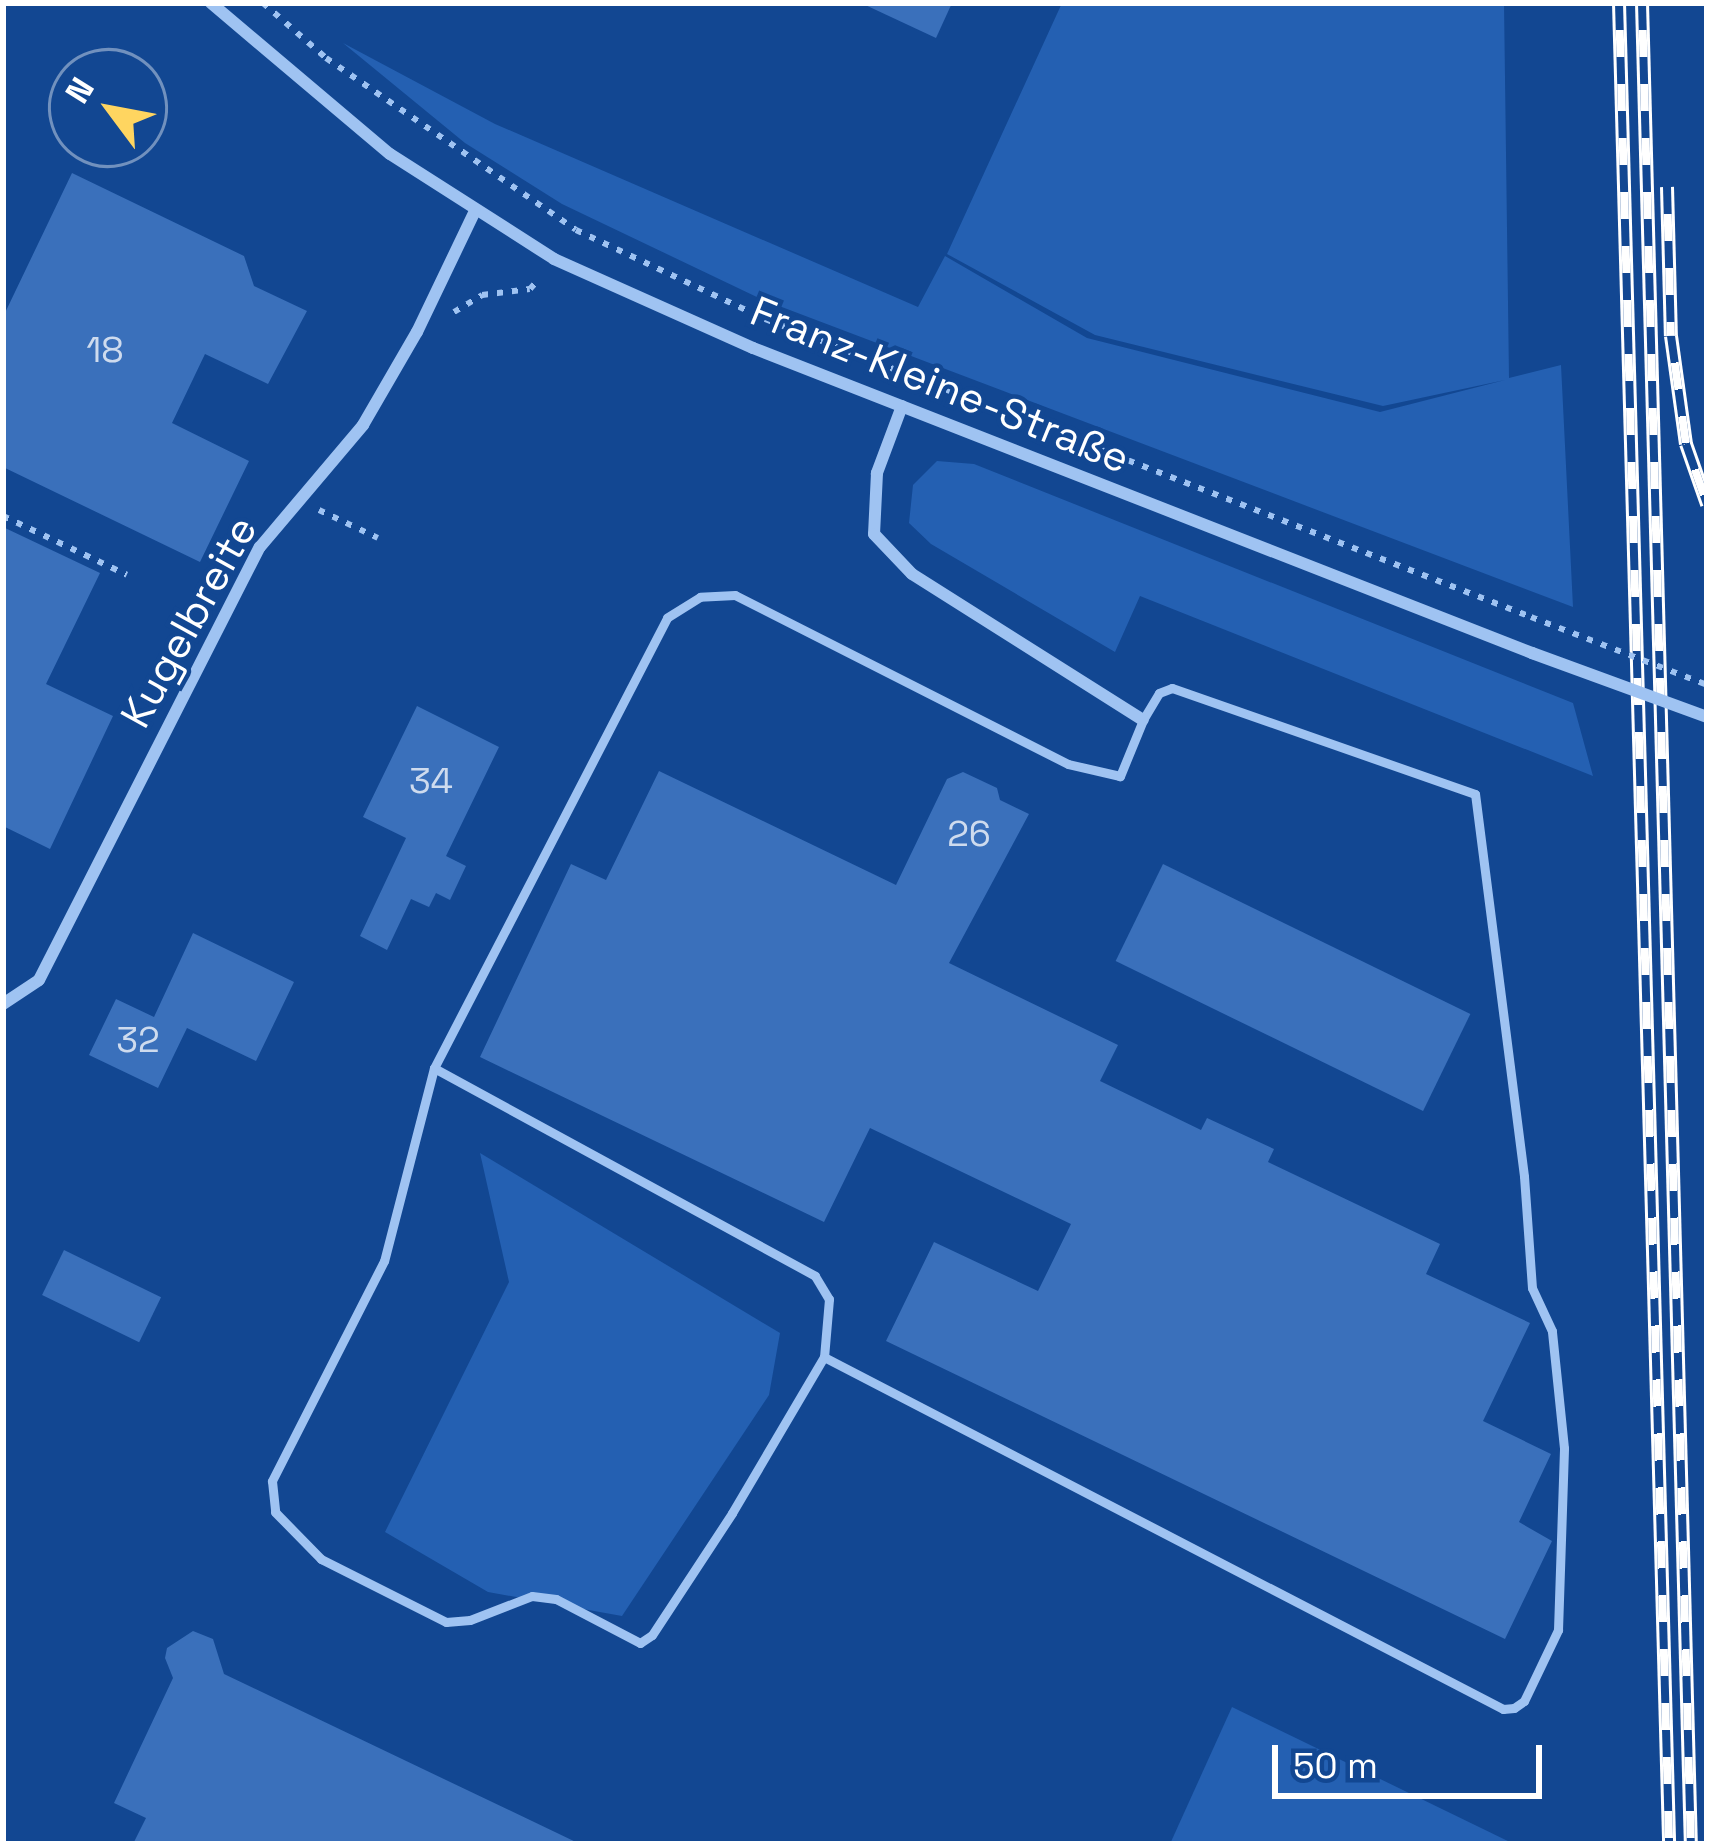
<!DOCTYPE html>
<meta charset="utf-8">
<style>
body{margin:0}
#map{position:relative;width:1710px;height:1847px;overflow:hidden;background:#124792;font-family:"Space Grotesk",sans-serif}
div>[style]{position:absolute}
.green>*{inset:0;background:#2460b2}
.building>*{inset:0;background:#3a70bb;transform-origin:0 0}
.path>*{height:6px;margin-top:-3px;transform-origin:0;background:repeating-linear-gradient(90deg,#9fc3f2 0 6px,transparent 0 15px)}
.lane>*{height:9px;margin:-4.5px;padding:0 4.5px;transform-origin:4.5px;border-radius:4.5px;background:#9fc3f2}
.street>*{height:12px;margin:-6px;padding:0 6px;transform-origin:6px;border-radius:6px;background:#9fc3f2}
.rail>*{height:14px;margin-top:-7px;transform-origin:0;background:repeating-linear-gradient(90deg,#124792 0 27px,#fff 0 54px);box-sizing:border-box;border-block:3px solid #fff}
.path-bridge>*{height:6px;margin-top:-3px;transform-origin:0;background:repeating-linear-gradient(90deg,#9fc3f2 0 6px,transparent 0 15px)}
.street-bridge>*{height:12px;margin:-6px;padding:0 6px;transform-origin:6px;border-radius:6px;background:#9fc3f2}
span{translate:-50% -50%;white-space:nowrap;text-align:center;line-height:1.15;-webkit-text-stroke:9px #124792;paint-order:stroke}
.number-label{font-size:36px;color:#cedbee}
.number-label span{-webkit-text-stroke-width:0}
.street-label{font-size:42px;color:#fff}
.frame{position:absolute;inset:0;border:6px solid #fff;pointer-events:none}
.north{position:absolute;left:48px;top:48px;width:120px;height:120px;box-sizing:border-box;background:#124792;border:3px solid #7191be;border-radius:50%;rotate:302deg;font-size:33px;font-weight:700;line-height:48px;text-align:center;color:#fff}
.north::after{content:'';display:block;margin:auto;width:42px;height:54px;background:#ffd560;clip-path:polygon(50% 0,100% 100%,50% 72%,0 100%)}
.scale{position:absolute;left:1272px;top:1745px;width:270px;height:54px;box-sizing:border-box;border:6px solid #fff;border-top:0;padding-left:15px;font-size:36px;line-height:42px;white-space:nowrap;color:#fff;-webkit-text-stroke:9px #124792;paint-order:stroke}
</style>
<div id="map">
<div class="green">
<div style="clip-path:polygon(1062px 3px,1504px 3px,1509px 378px,1561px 365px,1573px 607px,761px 299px,562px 204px,465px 143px,343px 43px,495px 124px,918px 307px,945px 256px,1087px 338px,1380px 412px,1505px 380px,1383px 406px,1095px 335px,947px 254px)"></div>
<div style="clip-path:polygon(937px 461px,974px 464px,1573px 703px,1593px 776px,1140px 596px,1115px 652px,931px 544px,909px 523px,913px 485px)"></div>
<div style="clip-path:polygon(480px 1153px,780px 1333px,769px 1395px,622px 1616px,488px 1592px,385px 1532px,509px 1282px)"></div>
<div style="clip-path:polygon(1232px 1707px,1514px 1844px,1170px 1844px)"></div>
</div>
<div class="building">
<div style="clip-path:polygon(861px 3px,952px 3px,936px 38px)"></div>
<div style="clip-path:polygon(72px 173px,244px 256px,254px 286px,307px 311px,268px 384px,205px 354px,172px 423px,249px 461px,200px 562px,3px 467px,3px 317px)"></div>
<div style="clip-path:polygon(3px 527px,100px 573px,46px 684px,113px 716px,50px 849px,3px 826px)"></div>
<div style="clip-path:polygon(417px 706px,499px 747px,446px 856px,466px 866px,450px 900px,436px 893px,429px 907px,411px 899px,387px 950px,360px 936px,406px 838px,363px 817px)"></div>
<div style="clip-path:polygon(659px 771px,896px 885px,947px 779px,963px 772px,997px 788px,1000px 800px,1029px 814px,949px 963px,1118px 1045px,1100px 1081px,1201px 1130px,1207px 1118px,1274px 1149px,1268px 1162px,1440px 1244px,1426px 1274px,1530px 1323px,1483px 1421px,1551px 1454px,1519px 1522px,1552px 1541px,1505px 1639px,886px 1341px,934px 1242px,1038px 1291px,1071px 1224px,870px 1128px,824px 1222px,480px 1057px,571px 864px,606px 880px)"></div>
<div style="left:1163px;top:864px;width:342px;height:108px;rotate:26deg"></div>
<div style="clip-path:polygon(193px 933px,294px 982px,256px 1061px,187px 1028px,158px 1088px,89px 1055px,116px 999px,154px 1017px)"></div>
<div style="left:64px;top:1250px;width:108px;height:50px;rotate:26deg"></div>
<div style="clip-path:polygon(193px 1631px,213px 1639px,224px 1674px,580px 1844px,133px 1844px,146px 1818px,114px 1803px,173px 1678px,165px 1658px,167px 1648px)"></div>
</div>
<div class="path">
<div style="left:263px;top:3px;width:84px;rotate:41.1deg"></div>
<div style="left:326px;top:58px;width:303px;rotate:34.5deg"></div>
<div style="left:576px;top:230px;width:209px;rotate:25.2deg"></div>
<div style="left:765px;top:319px;width:822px;rotate:21.26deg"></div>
<div style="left:454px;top:312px;width:33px;rotate:-31deg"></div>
<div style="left:482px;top:295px;width:48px;rotate:-7.1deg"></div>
<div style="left:530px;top:289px;width:13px;rotate:-48deg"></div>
<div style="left:319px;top:510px;width:65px;rotate:25.4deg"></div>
<div style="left:3px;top:516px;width:137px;rotate:25.4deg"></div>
</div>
<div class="lane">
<div style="left:434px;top:1068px;width:434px;rotate:28.6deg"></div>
<div style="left:815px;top:1276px;width:27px;rotate:59deg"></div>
<div style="left:829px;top:1299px;width:58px;rotate:94.9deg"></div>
<div style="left:824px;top:1357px;width:765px;rotate:27.4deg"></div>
<div style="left:1503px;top:1709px;width:11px;rotate:-5deg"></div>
<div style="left:1514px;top:1708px;width:12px;rotate:-35deg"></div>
<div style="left:1524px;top:1701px;width:79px;rotate:-64.4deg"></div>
<div style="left:1558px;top:1630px;width:182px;rotate:-88.1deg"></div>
<div style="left:1564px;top:1448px;width:118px;rotate:-95.9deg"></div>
<div style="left:1552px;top:1331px;width:47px;rotate:-114.9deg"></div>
<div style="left:1532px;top:1288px;width:112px;rotate:-94.1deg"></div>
<div style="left:1524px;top:1176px;width:385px;rotate:-97.3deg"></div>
<div style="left:1475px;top:794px;width:321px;rotate:-160.7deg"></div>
<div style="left:1172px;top:688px;width:14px;rotate:159deg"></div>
<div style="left:1159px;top:693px;width:31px;rotate:121deg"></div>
<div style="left:1143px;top:720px;width:61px;rotate:112.3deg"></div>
<div style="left:1120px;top:776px;width:53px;rotate:-167deg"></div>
<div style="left:1068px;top:764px;width:373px;rotate:-153.1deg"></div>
<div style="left:735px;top:595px;width:35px;rotate:177deg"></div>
<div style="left:700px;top:597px;width:39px;rotate:148deg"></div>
<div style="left:667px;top:618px;width:507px;rotate:117.37deg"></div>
<div style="left:434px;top:1068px;width:199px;rotate:104.5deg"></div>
<div style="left:384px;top:1261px;width:247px;rotate:117deg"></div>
<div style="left:272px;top:1481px;width:31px;rotate:84deg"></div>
<div style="left:275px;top:1512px;width:66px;rotate:45.6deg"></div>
<div style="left:321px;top:1559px;width:140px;rotate:26.7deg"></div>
<div style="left:446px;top:1622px;width:24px;rotate:-5deg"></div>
<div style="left:470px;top:1620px;width:66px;rotate:-21.2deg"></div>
<div style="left:532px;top:1596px;width:24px;rotate:7deg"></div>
<div style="left:556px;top:1599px;width:95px;rotate:27.6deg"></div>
<div style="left:640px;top:1643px;width:14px;rotate:-34deg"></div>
<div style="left:652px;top:1635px;width:146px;rotate:-56.7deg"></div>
<div style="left:732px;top:1513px;width:181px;rotate:-59.5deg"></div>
</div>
<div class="street">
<div style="left:211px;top:3px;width:234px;rotate:40.2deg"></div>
<div style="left:390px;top:154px;width:195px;rotate:32.6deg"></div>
<div style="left:554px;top:259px;width:218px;rotate:24.1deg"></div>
<div style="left:753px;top:348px;width:837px;rotate:21.38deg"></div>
<div style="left:902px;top:406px;width:72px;rotate:110.5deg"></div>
<div style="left:877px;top:473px;width:61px;rotate:92.8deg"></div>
<div style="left:874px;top:534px;width:55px;rotate:46.5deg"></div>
<div style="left:912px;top:574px;width:273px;rotate:32.3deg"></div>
<div style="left:3px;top:1004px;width:43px;rotate:-33.7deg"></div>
<div style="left:39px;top:980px;width:486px;rotate:-63deg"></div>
<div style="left:260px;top:547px;width:160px;rotate:-49.8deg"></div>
<div style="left:363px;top:425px;width:108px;rotate:-59.9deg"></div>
<div style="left:417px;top:332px;width:134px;rotate:-64.4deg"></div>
</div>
<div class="rail">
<div style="left:1619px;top:3px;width:1842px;rotate:88.44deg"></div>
<div style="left:1642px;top:3px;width:1842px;rotate:88.48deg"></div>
<div style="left:1667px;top:187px;width:149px;rotate:88.5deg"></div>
<div style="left:1671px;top:336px;width:109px;rotate:82.1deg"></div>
<div style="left:1686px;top:444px;width:64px;rotate:70.7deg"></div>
</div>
<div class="path-bridge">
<div style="left:1531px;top:617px;width:189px;rotate:21.1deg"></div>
</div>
<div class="street-bridge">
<div style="left:1532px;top:653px;width:186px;rotate:20.1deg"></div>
</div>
<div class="number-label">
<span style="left:105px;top:351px">18</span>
<span style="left:431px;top:782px">34</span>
<span style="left:969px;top:835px">26</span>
<span style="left:138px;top:1041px">32</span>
</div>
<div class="street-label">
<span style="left:940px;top:385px;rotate:22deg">Franz-Kleine-Straße</span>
<span style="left:189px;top:622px;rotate:-61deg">Kugelbreite</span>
</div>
<div class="frame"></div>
<div class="north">N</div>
<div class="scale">50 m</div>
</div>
